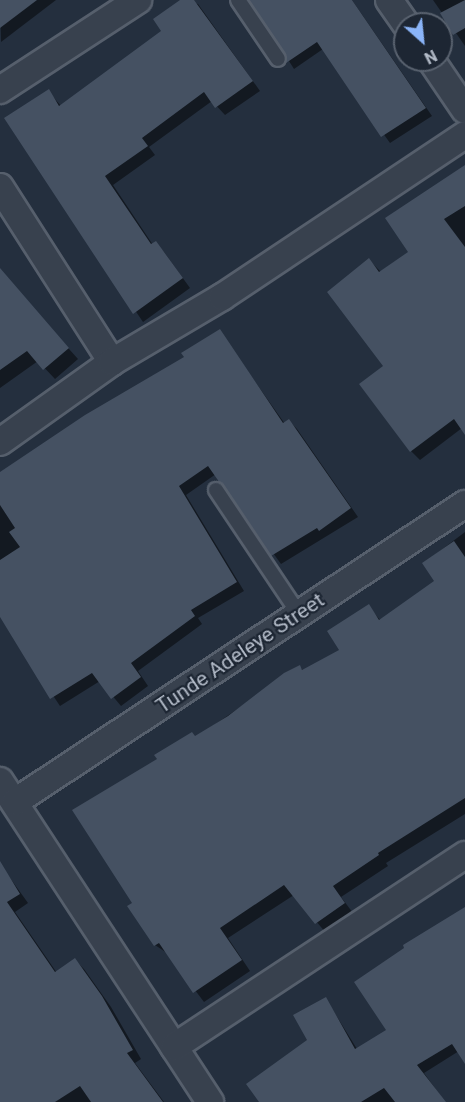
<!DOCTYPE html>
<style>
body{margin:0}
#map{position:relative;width:465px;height:1102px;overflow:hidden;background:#242f3e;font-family:Roboto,sans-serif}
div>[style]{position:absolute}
.shadow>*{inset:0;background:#0007}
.building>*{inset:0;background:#455162}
.roads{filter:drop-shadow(2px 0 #565f6c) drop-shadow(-2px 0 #565f6c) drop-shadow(0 2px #565f6c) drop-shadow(0 -2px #565f6c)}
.lane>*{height:14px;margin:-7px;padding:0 7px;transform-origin:7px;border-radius:7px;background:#38414e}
.street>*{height:26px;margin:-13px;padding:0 13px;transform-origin:13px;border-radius:13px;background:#38414e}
span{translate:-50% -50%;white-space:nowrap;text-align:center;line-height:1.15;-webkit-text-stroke:4.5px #1d2633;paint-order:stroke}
.street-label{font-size:21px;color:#b4bcc9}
.north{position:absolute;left:393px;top:12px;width:60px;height:60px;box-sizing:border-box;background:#1d2633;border:2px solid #59626f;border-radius:50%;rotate:153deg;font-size:16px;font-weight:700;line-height:24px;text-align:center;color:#b4bcc9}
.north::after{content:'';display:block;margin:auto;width:21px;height:27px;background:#8ab4f8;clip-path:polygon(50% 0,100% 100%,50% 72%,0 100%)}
</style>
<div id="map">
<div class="shadow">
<div style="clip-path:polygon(0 0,56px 0,1px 42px)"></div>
<div style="clip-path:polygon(182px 0,198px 4px,260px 91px,225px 115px,212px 101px,149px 147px,155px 155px,113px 185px,153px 245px,155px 243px,164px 252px,190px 288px,143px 322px,6px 118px,48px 91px,61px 106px,163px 31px)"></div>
<div style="clip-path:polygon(247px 0,352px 0,432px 116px,390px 143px,323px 49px,294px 69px,251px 1px)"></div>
<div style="clip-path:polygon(433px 0,465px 0,465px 46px)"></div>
<div style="clip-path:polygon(465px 167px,465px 431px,462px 428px,420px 460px,411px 451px,385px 367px,329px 292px,369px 260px,381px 272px,410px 253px)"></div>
<div style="clip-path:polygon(0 272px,78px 359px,55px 379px,38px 361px,0 388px)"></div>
<div style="clip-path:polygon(219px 331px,285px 424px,289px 421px,297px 429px,358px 517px,281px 564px,216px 474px,186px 495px,244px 591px,198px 618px,202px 624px,138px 671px,148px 686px,121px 706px,100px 681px,60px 706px,0 616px,0 474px,186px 357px)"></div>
<div style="clip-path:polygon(465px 532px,465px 814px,386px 863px,388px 866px,341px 897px,353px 913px,326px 933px,294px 895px,228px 938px,250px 971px,204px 1002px,167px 953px,155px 945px,134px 903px,195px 738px,299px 667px,304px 671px,341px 650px,368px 606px,381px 621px,436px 581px,424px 563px)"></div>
<div style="clip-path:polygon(0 864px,28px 903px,15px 912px,57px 973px,75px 960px,84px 969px,111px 1007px,141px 1059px,135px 1063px,164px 1102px,0 1102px)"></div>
<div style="clip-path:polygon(465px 908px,465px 1059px,459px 1051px,424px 1073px,445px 1102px,261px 1102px,309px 1041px,326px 999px,357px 1049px,388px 1030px)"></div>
</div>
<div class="building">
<div style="clip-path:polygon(0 0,37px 0,0 28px)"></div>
<div style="clip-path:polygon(180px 0,194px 0,253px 81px,215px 108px,204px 92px,142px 138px,148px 146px,105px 176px,151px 244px,156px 241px,183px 278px,133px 314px,4px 118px,49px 89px,59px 106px,161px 31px,153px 19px)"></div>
<div style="clip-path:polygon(249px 0,352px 0,426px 108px,381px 137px,317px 42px,286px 63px,285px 54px)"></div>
<div style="clip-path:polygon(465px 0,465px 28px,453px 35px,440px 13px)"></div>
<div style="clip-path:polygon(465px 165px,465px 206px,444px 219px,465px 247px,465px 435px,454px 419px,410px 452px,359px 384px,383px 366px,327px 292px,369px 258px,379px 272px,408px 252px,385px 218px)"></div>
<div style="clip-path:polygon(0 268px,69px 348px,43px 370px,27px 351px,0 370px)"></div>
<div style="clip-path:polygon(220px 329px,283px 423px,289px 419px,351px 508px,319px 531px,317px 528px,271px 556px,208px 466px,179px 486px,237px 582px,191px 610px,195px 616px,131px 663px,141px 677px,111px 699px,92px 673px,50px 699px,0 617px,0 560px,20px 547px,9px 532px,15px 528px,0 505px,0 472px,85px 415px,184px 357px,181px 353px)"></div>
<div style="clip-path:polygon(454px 541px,465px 557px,465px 798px,378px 853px,379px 855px,333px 886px,345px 903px,315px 924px,284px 885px,220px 928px,242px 960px,193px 993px,159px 943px,154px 946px,127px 906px,132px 903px,72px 810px,157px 759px,154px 755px,192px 732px,195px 736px,228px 716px,284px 673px,300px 665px,302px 670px,339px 650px,327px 631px,369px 604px,379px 620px,434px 581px,422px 563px)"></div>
<div style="clip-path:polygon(0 861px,20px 894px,7px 902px,55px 972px,75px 958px,102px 996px,133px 1050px,127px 1053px,163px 1102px,91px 1102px,80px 1086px,55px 1102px,0 1102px)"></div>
<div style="clip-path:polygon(465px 907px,465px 1064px,452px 1044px,417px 1065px,446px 1102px,395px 1102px,384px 1088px,361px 1102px,259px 1102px,246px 1084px,307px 1040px,293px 1015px,326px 997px,355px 1049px,386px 1030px,354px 982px,404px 948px,403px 945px)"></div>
</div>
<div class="roads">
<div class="lane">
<div style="left:238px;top:0;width:71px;rotate:55.9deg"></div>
<div style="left:216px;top:490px;width:149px;rotate:56.2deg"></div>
</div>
<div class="street">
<div style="left:389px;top:0;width:29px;rotate:55deg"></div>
<div style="left:431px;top:60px;width:60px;rotate:55.8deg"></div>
<div style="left:0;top:90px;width:165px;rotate:-33.1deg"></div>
<div style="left:0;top:187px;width:208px;rotate:57.4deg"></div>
<div style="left:0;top:442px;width:138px;rotate:-35.5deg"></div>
<div style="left:112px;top:362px;width:128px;rotate:-30.6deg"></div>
<div style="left:222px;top:297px;width:292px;rotate:-33.7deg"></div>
<div style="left:0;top:781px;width:384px;rotate:56.8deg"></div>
<div style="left:15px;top:802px;width:540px;rotate:-33.51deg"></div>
<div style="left:174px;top:1047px;width:349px;rotate:-33.4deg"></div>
</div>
</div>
<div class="street-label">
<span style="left:240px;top:653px;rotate:-34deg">Tunde Adeleye Street</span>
</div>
<div class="north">N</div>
</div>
